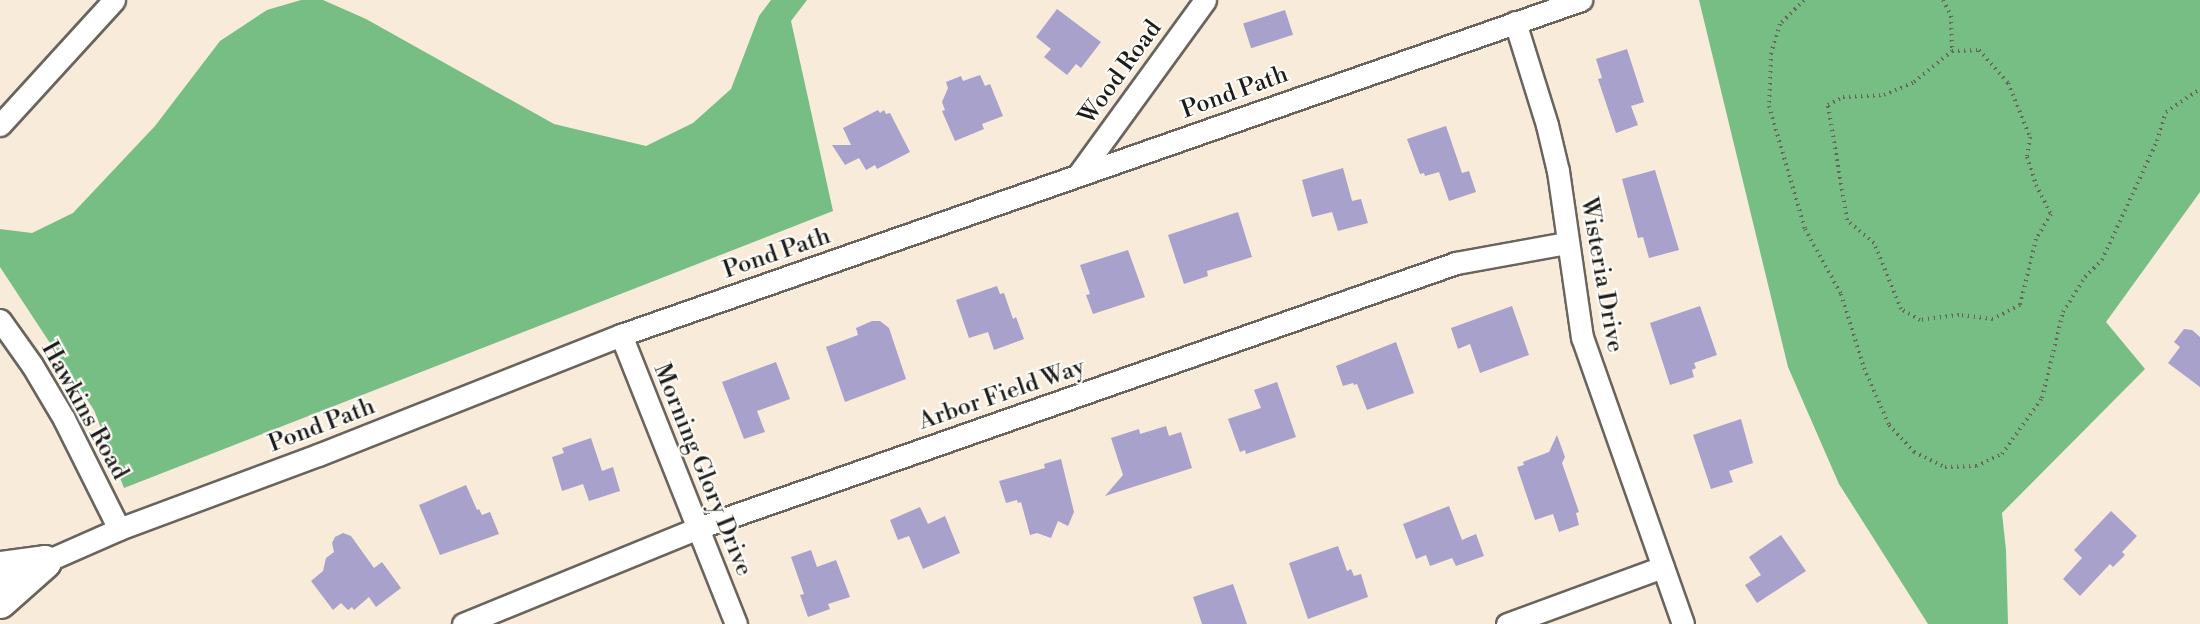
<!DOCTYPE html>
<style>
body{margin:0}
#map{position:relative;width:2200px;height:624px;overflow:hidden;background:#f8ebd9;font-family:"Libre Bodoni",serif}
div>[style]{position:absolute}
.forest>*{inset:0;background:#76be84}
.building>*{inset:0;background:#a7a1cc;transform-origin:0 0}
.path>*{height:4px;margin-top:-2px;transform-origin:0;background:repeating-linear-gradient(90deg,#69645e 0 1.5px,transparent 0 6px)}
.roads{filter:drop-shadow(2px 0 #69645e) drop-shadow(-2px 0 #69645e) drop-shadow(0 2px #69645e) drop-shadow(0 -2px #69645e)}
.minor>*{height:21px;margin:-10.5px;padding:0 10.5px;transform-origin:10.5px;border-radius:10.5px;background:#fff}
.highway>*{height:32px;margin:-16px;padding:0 16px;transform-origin:16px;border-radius:16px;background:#fff}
span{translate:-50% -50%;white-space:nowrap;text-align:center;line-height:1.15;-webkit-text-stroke:4.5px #fdfcf7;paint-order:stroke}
.street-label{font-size:24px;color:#1c1c1c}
</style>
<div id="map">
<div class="forest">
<div style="clip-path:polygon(301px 0,323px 0,366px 19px,554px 124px,646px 146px,693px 123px,731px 89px,759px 16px,771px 0,807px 0,791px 21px,833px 211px,124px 488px,94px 410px,0 267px,0 229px,32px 233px,73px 213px,155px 126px,220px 41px,267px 10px)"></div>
<div style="clip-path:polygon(1699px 0,2200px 0,2200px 192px,2106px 322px,2145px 369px,2002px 513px,2006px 550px,2008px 624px,1928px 624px,1839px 484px,1788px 367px)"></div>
</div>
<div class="building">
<div style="clip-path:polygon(1057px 9px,1101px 42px,1081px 68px,1076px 64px,1067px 75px,1044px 57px,1051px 49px,1036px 37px)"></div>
<div style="left:1285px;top:10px;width:26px;height:44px;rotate:72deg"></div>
<div style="clip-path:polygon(1627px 49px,1644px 102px,1631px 106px,1638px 125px,1616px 133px,1598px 79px,1602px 78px,1596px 59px)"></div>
<div style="clip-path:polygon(980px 75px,985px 86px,990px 84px,1003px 116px,982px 124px,984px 129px,955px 141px,942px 111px,945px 110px,942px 102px,948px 88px,946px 82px,961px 76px,963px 81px)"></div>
<div style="clip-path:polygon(878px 110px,880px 113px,884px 110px,886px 114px,890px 113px,910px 152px,877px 169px,875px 165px,866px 170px,859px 158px,845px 165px,832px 145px,851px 145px,843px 128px)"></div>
<div style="clip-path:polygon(1446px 126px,1462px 173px,1469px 171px,1476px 192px,1449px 201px,1439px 172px,1425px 176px,1424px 173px,1420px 174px,1407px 139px)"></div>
<div style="clip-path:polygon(1343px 168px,1352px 201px,1361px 199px,1368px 223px,1338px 231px,1332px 212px,1312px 217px,1302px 180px)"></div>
<div style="clip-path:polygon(1655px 170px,1679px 250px,1649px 258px,1643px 237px,1638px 238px,1622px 179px)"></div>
<div style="clip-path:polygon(1238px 212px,1252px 257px,1207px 271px,1208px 276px,1184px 284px,1168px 235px)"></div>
<div style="clip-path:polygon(1128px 250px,1145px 297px,1093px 314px,1086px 295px,1090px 294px,1080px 265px)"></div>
<div style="clip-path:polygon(997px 286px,1000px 294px,1004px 293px,1013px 319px,1016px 317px,1024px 339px,994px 350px,988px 332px,969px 338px,956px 300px)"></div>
<div style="clip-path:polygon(1512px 306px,1529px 355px,1480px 373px,1470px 344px,1458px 349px,1451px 328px)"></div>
<div style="clip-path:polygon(1700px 306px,1717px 355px,1694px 363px,1696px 368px,1692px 370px,1694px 377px,1670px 385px,1650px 323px)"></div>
<div style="clip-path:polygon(872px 321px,880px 321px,889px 328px,906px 379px,845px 402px,826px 347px,858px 335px,856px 328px)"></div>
<div style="clip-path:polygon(2184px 329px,2192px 330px,2200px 337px,2200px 387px,2168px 363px,2180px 347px,2174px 342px)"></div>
<div style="clip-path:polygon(1396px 342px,1414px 393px,1367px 410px,1357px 384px,1354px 385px,1353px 383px,1343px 386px,1336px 366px)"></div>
<div style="clip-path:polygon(776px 362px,790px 399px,757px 411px,765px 432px,744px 439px,722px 382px)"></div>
<div style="clip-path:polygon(1277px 382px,1296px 437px,1246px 454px,1245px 450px,1240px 452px,1228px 419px,1261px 408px,1254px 390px)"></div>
<div style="clip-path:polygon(1741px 419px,1753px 463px,1729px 471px,1733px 482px,1711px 489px,1693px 435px)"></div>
<div style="clip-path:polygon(1166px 426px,1169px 436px,1181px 432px,1192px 468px,1105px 496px,1123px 475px,1111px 438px,1139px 429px,1140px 434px)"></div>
<div style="clip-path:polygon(1557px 435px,1565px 457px,1562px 463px,1579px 512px,1576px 513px,1579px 525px,1559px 532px,1553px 514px,1535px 520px,1517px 467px,1524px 465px,1523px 462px,1549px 452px)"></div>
<div style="clip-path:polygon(591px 438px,602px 471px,613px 467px,620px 491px,589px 501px,583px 484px,562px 491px,552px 457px,564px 453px,562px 448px)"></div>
<div style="clip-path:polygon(1061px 459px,1074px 512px,1068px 526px,1058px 521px,1051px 538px,1037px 533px,1030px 535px,1021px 502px,1018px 503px,1017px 500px,1006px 503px,999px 481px,1045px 468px,1044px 464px)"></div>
<div style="clip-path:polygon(466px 485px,477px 510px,479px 509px,482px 515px,490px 512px,499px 534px,440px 555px,419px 505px)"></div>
<div style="clip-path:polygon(1449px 506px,1462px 540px,1476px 534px,1484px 556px,1456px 566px,1452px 558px,1430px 566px,1426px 555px,1416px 559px,1403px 524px)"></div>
<div style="clip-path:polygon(920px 507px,928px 524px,945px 516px,960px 553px,923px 569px,909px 536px,898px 540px,890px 520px)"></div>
<div style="clip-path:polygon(2111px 511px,2137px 536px,2122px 552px,2125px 555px,2113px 567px,2110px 564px,2080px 596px,2063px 579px,2082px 558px,2074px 550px)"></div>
<div style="clip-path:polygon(343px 533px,351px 536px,374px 568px,382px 562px,401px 588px,376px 607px,369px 597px,354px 610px,352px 607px,348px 610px,341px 603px,333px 610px,311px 581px,323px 571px,326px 558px,334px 552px,332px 543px,335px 537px)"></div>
<div style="clip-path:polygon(1781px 535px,1806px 571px,1757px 603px,1745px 585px,1761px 575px,1749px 557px)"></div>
<div style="clip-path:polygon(1338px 546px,1347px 571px,1351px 569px,1354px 576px,1361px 574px,1368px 597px,1308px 619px,1289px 563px)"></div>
<div style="clip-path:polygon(811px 550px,817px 567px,836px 560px,850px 597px,828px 604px,830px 609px,808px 617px,800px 595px,804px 594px,791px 557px)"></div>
<div style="clip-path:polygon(1233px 584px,1247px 624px,1202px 624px,1193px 597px)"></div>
</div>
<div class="path">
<div style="left:1804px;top:0;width:34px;rotate:135deg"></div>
<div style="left:1780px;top:24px;width:30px;rotate:107deg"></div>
<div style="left:1771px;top:53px;width:53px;rotate:92.2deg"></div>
<div style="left:1769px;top:106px;width:128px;rotate:73.7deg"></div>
<div style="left:1805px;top:229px;width:74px;rotate:61deg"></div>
<div style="left:1841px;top:294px;width:77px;rotate:72.7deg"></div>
<div style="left:1864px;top:368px;width:62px;rotate:66.3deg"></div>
<div style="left:1889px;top:425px;width:37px;rotate:47deg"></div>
<div style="left:1914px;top:452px;width:34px;rotate:26deg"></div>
<div style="left:1945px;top:467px;width:31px;rotate:-2deg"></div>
<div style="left:1976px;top:466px;width:29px;rotate:-25deg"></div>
<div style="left:2002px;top:454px;width:69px;rotate:-54.5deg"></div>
<div style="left:2042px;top:398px;width:89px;rotate:-76.3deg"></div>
<div style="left:2063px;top:312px;width:41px;rotate:-57.8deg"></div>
<div style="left:2085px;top:277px;width:24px;rotate:-45deg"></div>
<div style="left:2102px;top:260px;width:131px;rotate:-65.2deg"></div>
<div style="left:2157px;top:141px;width:30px;rotate:-73deg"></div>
<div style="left:2166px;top:112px;width:41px;rotate:-34.1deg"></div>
<div style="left:1943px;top:0;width:18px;rotate:63deg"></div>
<div style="left:1951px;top:16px;width:35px;rotate:88deg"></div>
<div style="left:1979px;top:50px;width:44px;rotate:48.7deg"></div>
<div style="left:2008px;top:83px;width:58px;rotate:67.8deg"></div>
<div style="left:2030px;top:137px;width:20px;rotate:99deg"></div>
<div style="left:2027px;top:157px;width:29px;rotate:72deg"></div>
<div style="left:2036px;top:185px;width:33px;rotate:63deg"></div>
<div style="left:2051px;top:214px;width:29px;rotate:121deg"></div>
<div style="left:2036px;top:239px;width:68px;rotate:103.6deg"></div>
<div style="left:2020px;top:305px;width:30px;rotate:153deg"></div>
<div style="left:1993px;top:319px;width:34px;rotate:-173deg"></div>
<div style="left:1959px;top:315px;width:39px;rotate:173deg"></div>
<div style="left:1920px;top:320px;width:22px;rotate:-150deg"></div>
<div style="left:1901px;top:309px;width:71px;rotate:-112.2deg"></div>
<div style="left:1874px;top:243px;width:35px;rotate:-140deg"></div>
<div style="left:1847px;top:220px;width:117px;rotate:-99.4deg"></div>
<div style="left:1828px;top:105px;width:17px;rotate:-28deg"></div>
<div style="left:1843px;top:97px;width:41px;rotate:-2.8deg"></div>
<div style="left:1884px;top:95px;width:33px;rotate:-23deg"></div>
<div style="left:1914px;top:82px;width:49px;rotate:-39.2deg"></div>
<div style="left:1952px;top:51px;width:27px;rotate:-2deg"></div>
</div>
<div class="roads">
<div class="minor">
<div style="left:1515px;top:22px;width:108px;rotate:72.7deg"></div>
<div style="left:1547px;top:125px;width:47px;rotate:76.6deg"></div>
<div style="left:1558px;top:171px;width:168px;rotate:81.8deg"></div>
<div style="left:1582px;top:337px;width:304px;rotate:70.6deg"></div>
<div style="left:0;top:125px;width:169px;rotate:-47.6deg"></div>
<div style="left:1078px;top:175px;width:216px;rotate:-54deg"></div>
<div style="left:0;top:320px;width:55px;rotate:54.6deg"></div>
<div style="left:32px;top:365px;width:63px;rotate:59.3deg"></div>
<div style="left:64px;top:419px;width:123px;rotate:63.4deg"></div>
<div style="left:621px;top:335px;width:311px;rotate:68.3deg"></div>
<div style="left:33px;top:567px;width:94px;rotate:-23.8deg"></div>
<div style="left:119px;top:529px;width:212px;rotate:-20.4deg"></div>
<div style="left:318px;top:455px;width:326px;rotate:-21.6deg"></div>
<div style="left:621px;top:335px;width:1017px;rotate:-19.24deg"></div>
<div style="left:463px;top:624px;width:254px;rotate:-22.2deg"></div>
<div style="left:698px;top:528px;width:803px;rotate:-19.27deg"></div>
<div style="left:1456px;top:263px;width:112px;rotate:-10.3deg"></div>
<div style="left:1507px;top:624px;width:166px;rotate:-20.1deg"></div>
</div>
<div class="highway">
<div style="left:0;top:568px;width:45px;rotate:-7.6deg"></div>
<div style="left:0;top:602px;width:60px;rotate:-41.6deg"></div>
</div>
</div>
<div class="street-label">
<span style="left:1121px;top:73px;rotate:-54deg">Wood Road</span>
<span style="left:1235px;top:93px;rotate:-20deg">Pond Path</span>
<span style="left:777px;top:254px;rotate:-19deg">Pond Path</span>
<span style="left:1601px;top:275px;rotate:80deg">Wisteria Drive</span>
<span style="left:1002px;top:395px;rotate:-19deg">Arbor Field Way</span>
<span style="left:84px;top:411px;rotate:61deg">Hawkins Road</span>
<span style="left:322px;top:426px;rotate:-21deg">Pond Path</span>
<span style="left:702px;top:470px;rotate:68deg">Morning Glory Drive</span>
</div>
</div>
